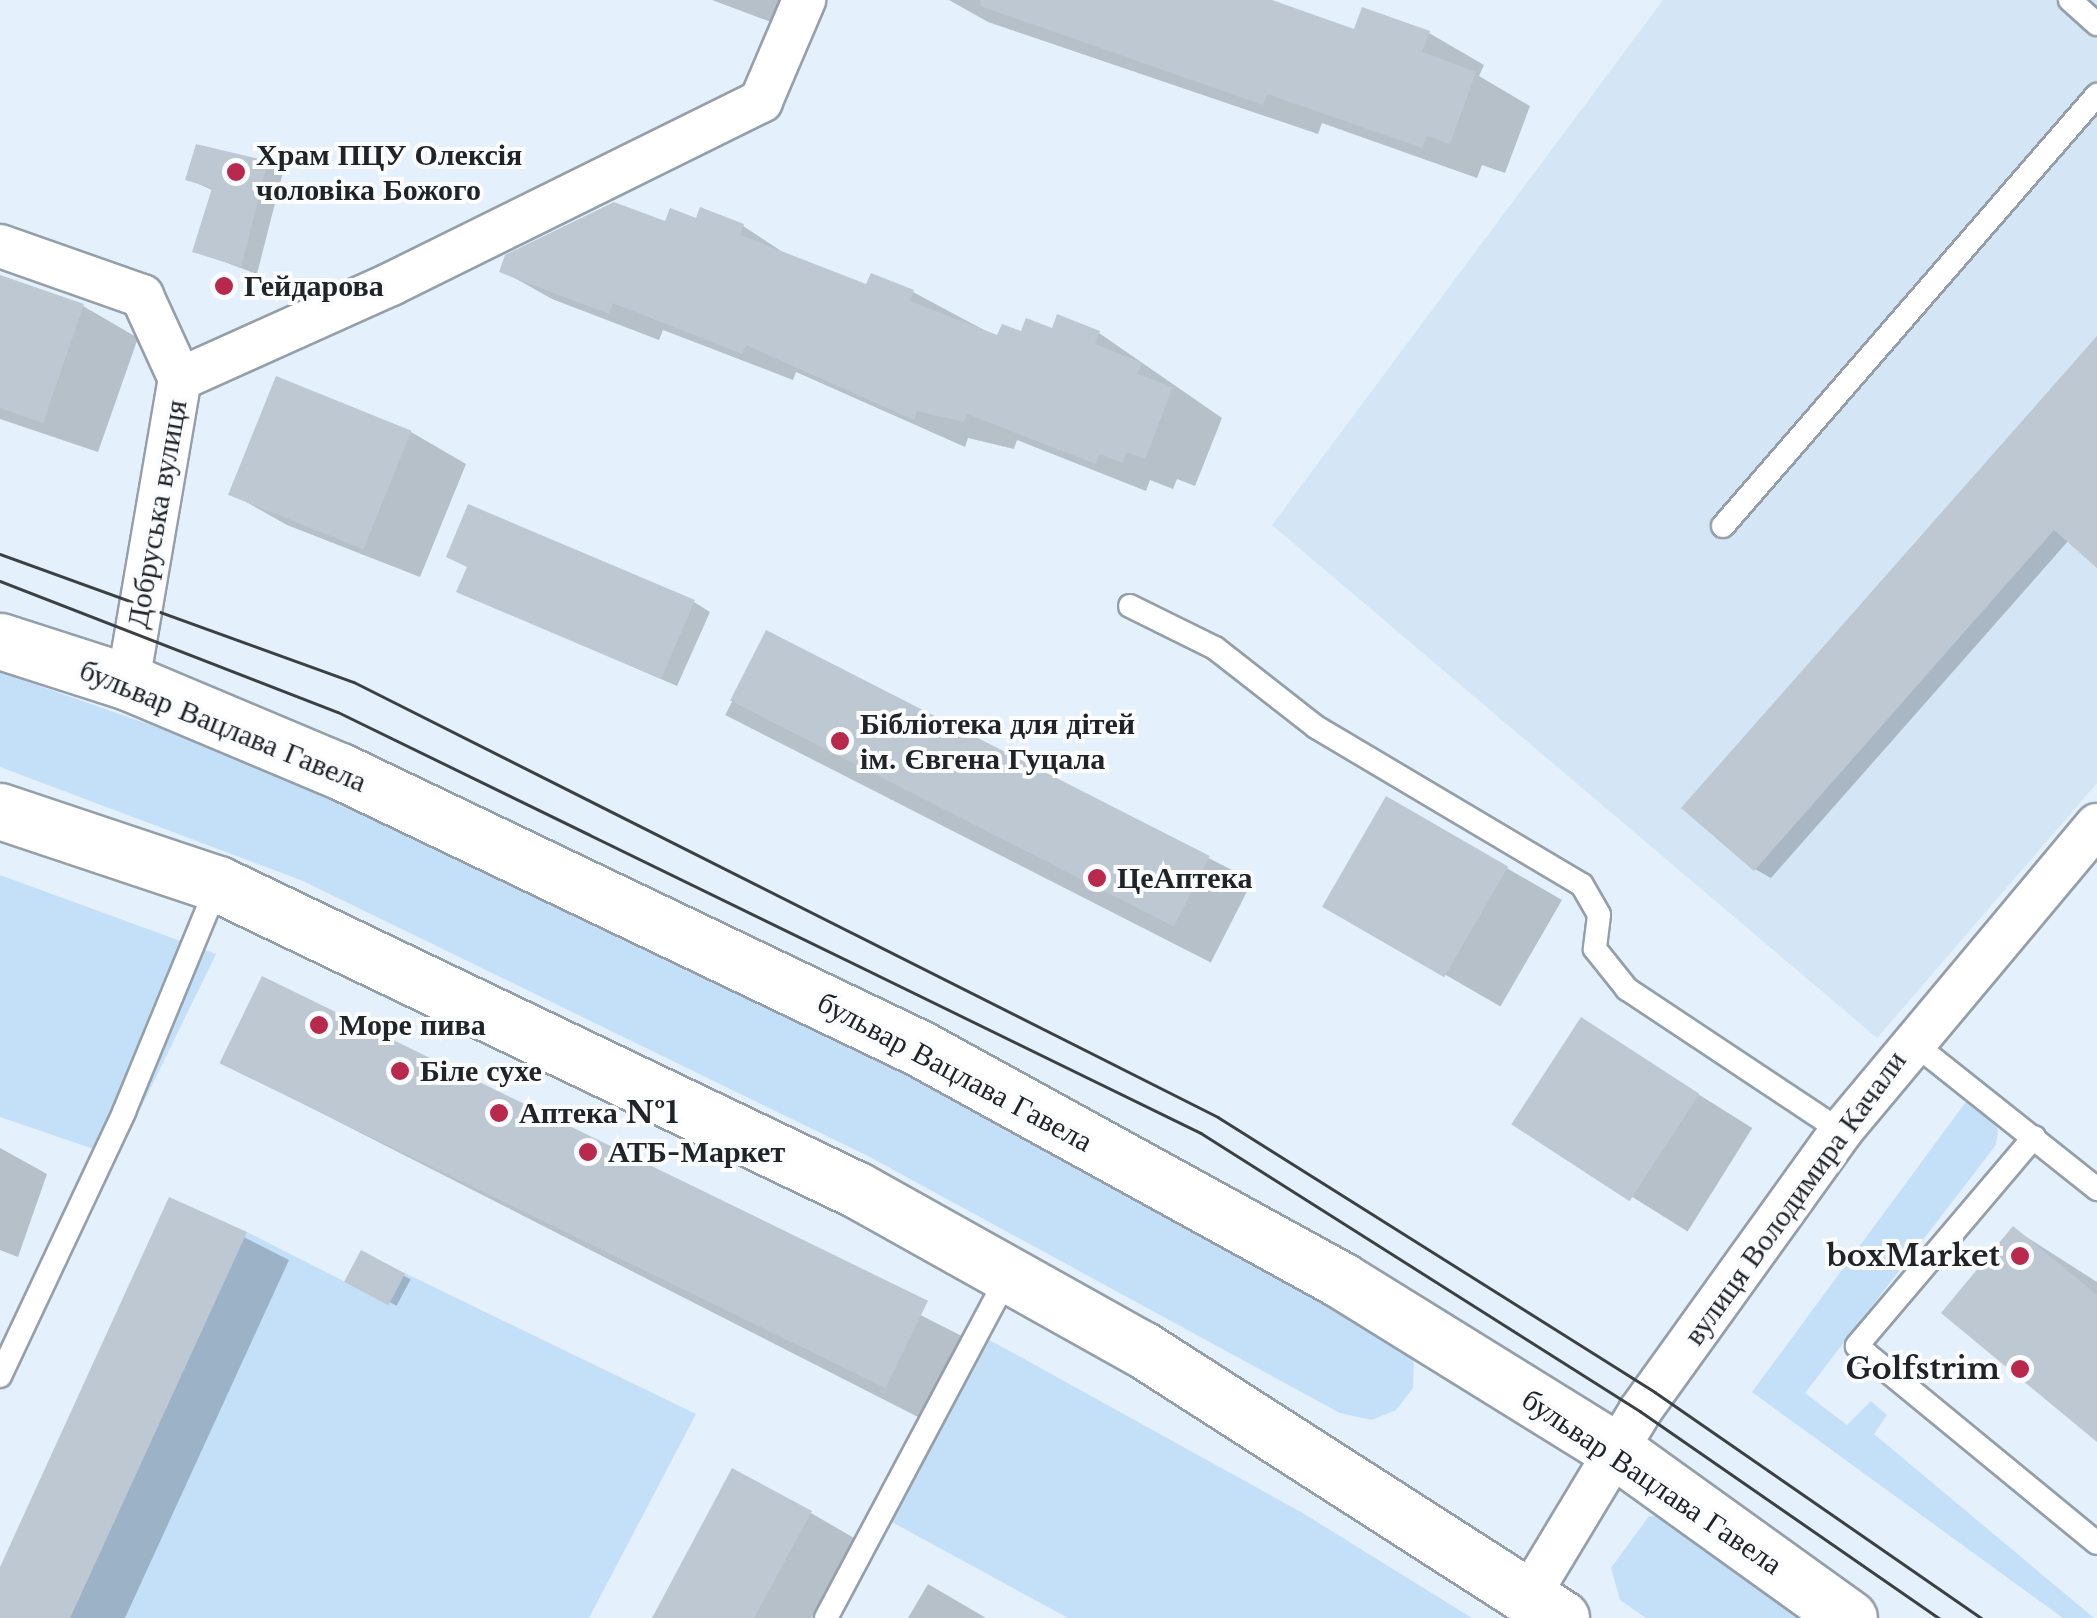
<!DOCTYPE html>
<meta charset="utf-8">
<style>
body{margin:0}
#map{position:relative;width:2097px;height:1618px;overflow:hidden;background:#e4f0fb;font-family:"Libre Baskerville",serif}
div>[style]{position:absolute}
.built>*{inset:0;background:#d4e5f5}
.green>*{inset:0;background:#c4e0f9}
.shadow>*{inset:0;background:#0003;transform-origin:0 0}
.building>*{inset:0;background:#bdc8d2;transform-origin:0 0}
.roads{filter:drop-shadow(2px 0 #949fa9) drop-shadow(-2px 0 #949fa9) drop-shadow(0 2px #949fa9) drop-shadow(0 -2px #949fa9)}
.lane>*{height:22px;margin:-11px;padding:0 11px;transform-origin:11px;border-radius:11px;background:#fff}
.street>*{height:42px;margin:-21px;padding:0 21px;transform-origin:21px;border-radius:21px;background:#fff}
.secondary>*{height:55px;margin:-27.5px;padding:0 27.5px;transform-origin:27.5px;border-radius:27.5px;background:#fff}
.tram>*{height:2.5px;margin:-1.25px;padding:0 1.25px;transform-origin:1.25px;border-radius:1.25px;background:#3a4044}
.dots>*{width:28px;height:28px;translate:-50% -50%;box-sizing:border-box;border:5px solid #fafcfe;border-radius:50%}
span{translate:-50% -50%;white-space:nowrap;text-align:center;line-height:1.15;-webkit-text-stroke:8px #fafcfe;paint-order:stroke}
.poi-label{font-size:30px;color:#202428;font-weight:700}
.left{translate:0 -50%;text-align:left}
.right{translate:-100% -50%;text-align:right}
.street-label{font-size:30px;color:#202428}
</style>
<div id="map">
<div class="built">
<div style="clip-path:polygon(1663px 0,2097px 0,2097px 783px,1877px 1038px,1272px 525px)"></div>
</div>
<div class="green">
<div style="clip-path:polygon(0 672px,330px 788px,909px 1055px,1414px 1352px,1413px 1388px,1396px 1410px,1372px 1420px,1340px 1413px,868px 1156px,303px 881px,0 767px)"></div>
<div style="clip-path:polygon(0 875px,216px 954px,117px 1157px,0 1117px)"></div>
<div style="clip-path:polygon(1968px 1099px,1998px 1129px,1996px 1145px,1805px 1393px,1847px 1425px,1871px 1401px,1887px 1415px,1874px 1434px,2094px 1618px,2063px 1618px,1752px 1392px)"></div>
<div style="clip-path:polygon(247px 1232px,389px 1304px,405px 1273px,696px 1414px,589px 1618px,70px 1618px)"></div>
<div style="clip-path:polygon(986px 1338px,1301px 1512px,1472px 1618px,1068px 1618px,890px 1521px)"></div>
<div style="clip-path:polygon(1649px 1516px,1679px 1518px,1814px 1618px,1646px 1618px,1620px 1600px,1611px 1568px)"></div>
</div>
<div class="shadow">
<div style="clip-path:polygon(712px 0,780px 0,771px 22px)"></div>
<div style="clip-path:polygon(949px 0,1263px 0,1356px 32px,1429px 33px,1484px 65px,1479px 76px,1530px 106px,1505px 173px,1482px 165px,1477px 178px,1322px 123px,1318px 134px,988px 22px)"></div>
<div style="clip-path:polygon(267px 163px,283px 172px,257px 274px,195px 251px,214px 191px,188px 179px)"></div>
<div style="clip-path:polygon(697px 221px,743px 226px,792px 258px,867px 287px,872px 276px,913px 292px,999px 338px,1099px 333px,1222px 418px,1195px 486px,1177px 479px,1173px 489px,1150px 480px,1146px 491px,1017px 440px,1014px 449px,968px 438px,965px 447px,796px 372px,793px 380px,663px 330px,659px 340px,552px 299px,502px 271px)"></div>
<div style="clip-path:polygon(0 278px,83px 306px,138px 338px,98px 452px,0 419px)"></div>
<div style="clip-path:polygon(2097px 340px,2097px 562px,2069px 540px,1771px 878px,1755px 869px)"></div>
<div style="clip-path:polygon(277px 380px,411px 432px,466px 464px,420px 577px,287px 525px,232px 494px)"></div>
<div style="clip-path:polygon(459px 591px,694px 602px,710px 612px,677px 686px)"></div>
<div style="left:767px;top:633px;width:545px;height:92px;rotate:27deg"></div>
<div style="left:1387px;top:799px;width:202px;height:123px;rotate:30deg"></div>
<div style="left:263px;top:980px;width:788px;height:92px;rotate:27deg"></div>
<div style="left:1581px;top:1021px;width:202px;height:122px;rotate:32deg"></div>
<div style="clip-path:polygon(0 1148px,47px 1174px,18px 1257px,0 1250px)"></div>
<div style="clip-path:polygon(171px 1200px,289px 1260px,125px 1618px,0 1618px,0 1573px)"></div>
<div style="clip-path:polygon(2014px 1229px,2097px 1282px,2097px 1438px)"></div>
<div style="left:363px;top:1254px;width:54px;height:30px;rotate:28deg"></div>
<div style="clip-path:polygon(811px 1513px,854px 1538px,811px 1618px,655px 1618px)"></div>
<div style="clip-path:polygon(928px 1584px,986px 1618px,908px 1618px)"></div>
</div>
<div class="building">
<div style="clip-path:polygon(980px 0,1272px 0,1354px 29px,1362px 7px,1430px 31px,1422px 52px,1476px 72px,1450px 144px,1427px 136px,1422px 148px,1267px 94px,1263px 105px,980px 6px)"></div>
<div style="clip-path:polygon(196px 144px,268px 161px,241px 267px,192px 252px,212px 188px,185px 180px)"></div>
<div style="clip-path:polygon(614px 202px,665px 221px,670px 208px,696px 218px,700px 207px,744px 224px,740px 235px,866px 284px,871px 273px,914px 290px,910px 301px,997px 335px,1002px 324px,1021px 331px,1026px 318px,1052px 328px,1057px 314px,1100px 331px,1095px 344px,1142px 363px,1137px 374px,1173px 387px,1145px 459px,1126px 452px,1123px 463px,1099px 454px,1096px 464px,967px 414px,964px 422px,917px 411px,914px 420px,746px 345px,742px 354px,613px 303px,609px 314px,499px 272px,505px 255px)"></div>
<div style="clip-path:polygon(0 275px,84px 304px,43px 423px,0 408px)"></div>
<div style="clip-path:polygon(2097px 336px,2097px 568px,2054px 530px,1754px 871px,1681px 808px)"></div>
<div style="left:276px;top:376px;width:146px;height:128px;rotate:22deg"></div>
<div style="clip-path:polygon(468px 504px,695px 600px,661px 679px,456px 592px,467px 567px,446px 557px)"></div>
<div style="left:766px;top:630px;width:498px;height:79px;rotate:27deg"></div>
<div style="left:1386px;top:796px;width:141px;height:128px;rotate:30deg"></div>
<div style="left:262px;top:976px;width:741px;height:97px;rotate:26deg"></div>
<div style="left:1581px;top:1017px;width:141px;height:128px;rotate:33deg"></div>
<div style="clip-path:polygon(169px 1197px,247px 1232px,70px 1618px,0 1618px,0 1567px)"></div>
<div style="clip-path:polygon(2013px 1226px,2097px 1295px,2097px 1442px,1941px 1313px)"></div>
<div style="left:361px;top:1250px;width:50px;height:36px;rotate:28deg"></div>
<div style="clip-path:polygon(732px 1468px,812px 1511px,754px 1618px,652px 1618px)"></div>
</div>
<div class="roads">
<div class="lane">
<div style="left:2070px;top:0;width:36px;rotate:42deg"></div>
<div style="left:1723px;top:526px;width:571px;rotate:-49.05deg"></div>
<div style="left:1130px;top:606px;width:95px;rotate:26.3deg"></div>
<div style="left:1215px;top:648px;width:128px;rotate:38deg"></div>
<div style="left:1316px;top:727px;width:309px;rotate:30.7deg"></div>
<div style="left:1582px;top:885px;width:34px;rotate:60deg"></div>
<div style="left:1599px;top:915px;width:34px;rotate:97deg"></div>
<div style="left:1595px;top:949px;width:51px;rotate:51.3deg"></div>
<div style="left:1627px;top:989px;width:257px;rotate:33.6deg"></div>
<div style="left:1911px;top:1041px;width:238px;rotate:38.5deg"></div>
<div style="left:2034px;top:1137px;width:274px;rotate:130.3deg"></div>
<div style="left:1857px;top:1346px;width:310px;rotate:39.4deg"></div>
<div style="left:0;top:1376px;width:292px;rotate:-64.8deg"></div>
<div style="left:124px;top:1112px;width:247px;rotate:-67.6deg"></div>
<div style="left:826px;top:1618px;width:386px;rotate:-62deg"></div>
</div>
<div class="street">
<div style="left:0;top:246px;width:151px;rotate:19.4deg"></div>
<div style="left:142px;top:296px;width:91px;rotate:65.4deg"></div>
<div style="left:128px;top:682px;width:307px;rotate:-80.3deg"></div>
<div style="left:180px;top:379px;width:231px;rotate:-24.2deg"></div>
<div style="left:391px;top:284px;width:413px;rotate:-26.3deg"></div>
<div style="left:761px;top:101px;width:110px;rotate:-66.9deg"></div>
<div style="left:1528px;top:1597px;width:217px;rotate:-58.9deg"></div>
<div style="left:1640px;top:1411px;width:345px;rotate:-54.3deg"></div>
<div style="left:1841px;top:1131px;width:399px;rotate:-50.1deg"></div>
</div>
<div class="secondary">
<div style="left:0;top:641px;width:134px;rotate:17.8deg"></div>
<div style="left:128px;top:682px;width:230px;rotate:22.8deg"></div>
<div style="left:340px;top:771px;width:642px;rotate:25.57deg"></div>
<div style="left:919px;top:1048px;width:482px;rotate:28.8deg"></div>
<div style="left:1341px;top:1280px;width:322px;rotate:31.8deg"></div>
<div style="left:1615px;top:1450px;width:288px;rotate:35.7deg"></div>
<div style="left:0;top:811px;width:230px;rotate:18.5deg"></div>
<div style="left:218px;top:884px;width:708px;rotate:25.59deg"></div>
<div style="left:857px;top:1190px;width:326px;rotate:29.2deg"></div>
<div style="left:1142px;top:1349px;width:498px;rotate:32.7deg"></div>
</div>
</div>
<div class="tram">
<div style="left:0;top:554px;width:376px;rotate:19.9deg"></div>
<div style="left:354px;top:682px;width:967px;rotate:26.72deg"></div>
<div style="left:1218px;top:1117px;width:516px;rotate:32.18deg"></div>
<div style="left:1655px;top:1392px;width:397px;rotate:34.7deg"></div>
<div style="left:0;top:581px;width:362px;rotate:21.2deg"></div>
<div style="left:338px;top:712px;width:960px;rotate:26deg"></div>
<div style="left:1201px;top:1133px;width:520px;rotate:32.34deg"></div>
<div style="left:1640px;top:1411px;width:364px;rotate:34.7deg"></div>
</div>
<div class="dots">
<div style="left:236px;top:172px;background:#b9284d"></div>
<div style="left:224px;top:286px;background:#b9284d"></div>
<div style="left:840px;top:741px;background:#b9284d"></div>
<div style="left:1097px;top:878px;background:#b9284d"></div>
<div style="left:319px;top:1025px;background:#b9284d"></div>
<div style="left:400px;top:1071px;background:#b9284d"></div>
<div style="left:499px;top:1113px;background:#b9284d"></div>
<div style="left:588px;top:1152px;background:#b9284d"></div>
<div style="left:2020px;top:1256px;background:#b9284d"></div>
<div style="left:2020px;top:1369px;background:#b9284d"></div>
</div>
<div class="poi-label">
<span class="left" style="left:256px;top:172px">Храм ПЦУ Олексія<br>чоловіка Божого</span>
<span class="left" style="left:244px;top:286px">Гейдарова</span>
<span class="left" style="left:860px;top:741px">Бібліотека для дітей<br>ім. Євгена Гуцала</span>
<span class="left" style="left:1117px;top:878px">ЦеАптека</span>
<span class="left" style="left:339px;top:1025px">Море пива</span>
<span class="left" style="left:420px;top:1071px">Біле сухе</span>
<span class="left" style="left:519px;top:1113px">Аптека №1</span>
<span class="left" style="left:608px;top:1152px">АТБ-Маркет</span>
<span class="right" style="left:2000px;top:1256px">boxMarket</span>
<span class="right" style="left:2000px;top:1369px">Golfstrim</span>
</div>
<div class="street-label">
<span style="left:157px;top:514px;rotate:-80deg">Добруська вулиця</span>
<span style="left:223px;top:726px;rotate:22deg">бульвар Вацлава Гавела</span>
<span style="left:955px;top:1072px;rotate:28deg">бульвар Вацлава Гавела</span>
<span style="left:1795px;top:1198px;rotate:-54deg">вулиця Володимира Качали</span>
<span style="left:1652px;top:1482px;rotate:34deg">бульвар Вацлава Гавела</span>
</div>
</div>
